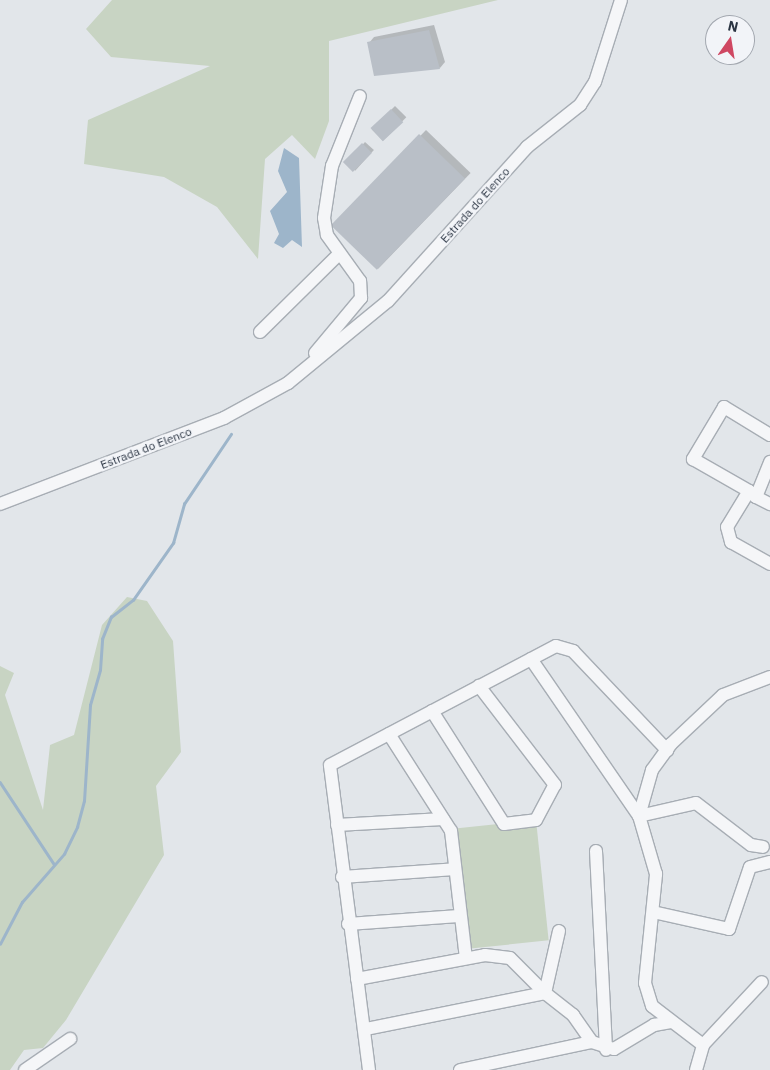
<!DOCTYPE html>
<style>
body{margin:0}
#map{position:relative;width:770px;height:1070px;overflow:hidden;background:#e2e6ea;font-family:"IBM Plex Sans",sans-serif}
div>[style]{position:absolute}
.green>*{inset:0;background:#c8d4c3;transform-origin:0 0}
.water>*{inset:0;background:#9db5ca}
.shadow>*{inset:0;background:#0003;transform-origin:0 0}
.stream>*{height:2.5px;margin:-1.25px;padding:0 1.25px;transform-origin:1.25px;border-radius:1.25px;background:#9db5ca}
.building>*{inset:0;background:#b9bfc7;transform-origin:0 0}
.roads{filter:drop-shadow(1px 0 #a7adb4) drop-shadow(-1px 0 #a7adb4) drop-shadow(0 1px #a7adb4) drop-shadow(0 -1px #a7adb4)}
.minor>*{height:12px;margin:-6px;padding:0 6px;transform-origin:6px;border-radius:6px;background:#f5f6f8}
span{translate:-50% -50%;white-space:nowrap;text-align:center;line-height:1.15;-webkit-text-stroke:4.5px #f2f4f8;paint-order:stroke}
.street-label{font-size:12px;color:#2a3442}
.north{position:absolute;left:705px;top:15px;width:50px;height:50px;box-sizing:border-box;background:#f2f4f8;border:1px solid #a2a7af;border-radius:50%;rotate:13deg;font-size:14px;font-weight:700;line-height:20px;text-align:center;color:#2a3442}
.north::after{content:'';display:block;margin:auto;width:18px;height:22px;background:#cf4762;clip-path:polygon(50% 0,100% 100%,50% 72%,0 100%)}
</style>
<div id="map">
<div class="green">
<div style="clip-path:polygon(112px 0,498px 0,329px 41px,329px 121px,315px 159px,292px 135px,265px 159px,258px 259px,217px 207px,164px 177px,84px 164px,88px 120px,210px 66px,111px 57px,86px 29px)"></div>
<div style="clip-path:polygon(127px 597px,147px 601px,173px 641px,181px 752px,156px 786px,164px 855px,66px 1020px,43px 1048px,24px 1050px,10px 1070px,0 1070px,0 666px,14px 673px,5px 695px,43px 810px,50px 745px,74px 735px,102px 625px)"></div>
<div style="left:536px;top:820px;width:121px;height:86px;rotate:84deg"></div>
</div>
<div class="water">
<div style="clip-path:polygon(284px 148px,299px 158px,302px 247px,292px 240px,283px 248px,274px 243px,279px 234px,270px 211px,287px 192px,278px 171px)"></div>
</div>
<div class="shadow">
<div style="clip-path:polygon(434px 25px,445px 62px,440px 68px,369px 43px,374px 37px)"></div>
<div style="left:395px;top:106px;width:16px;height:33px;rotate:45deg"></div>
<div style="left:426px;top:130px;width:62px;height:133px;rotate:44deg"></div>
<div style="left:365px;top:142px;width:12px;height:28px;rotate:42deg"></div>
</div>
<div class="stream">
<div style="left:0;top:782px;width:98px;rotate:56.6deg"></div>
<div style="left:0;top:944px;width:47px;rotate:-62.4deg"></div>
<div style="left:22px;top:902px;width:64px;rotate:-48.8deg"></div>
<div style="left:64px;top:854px;width:30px;rotate:-64deg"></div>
<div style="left:77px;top:827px;width:27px;rotate:-75deg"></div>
<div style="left:84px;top:801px;width:96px;rotate:-86.4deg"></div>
<div style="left:90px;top:705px;width:36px;rotate:-74deg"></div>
<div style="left:100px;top:670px;width:31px;rotate:-86deg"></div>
<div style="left:102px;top:639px;width:24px;rotate:-68deg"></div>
<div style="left:111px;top:617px;width:28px;rotate:-38deg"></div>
<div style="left:133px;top:600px;width:70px;rotate:-54.9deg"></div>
<div style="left:173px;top:543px;width:41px;rotate:-74.2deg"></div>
<div style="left:184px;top:504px;width:84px;rotate:-56.1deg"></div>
</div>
<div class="building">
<div style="clip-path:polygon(429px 30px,440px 69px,374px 76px,367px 42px)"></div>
<div style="left:391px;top:109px;width:18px;height:28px;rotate:47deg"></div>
<div style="left:419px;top:134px;width:64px;height:127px;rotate:44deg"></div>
<div style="left:362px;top:143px;width:14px;height:27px;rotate:45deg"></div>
</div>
<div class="roads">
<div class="minor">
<div style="left:260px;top:332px;width:111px;rotate:-44.6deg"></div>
<div style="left:315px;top:353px;width:72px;rotate:-50.1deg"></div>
<div style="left:361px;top:298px;width:17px;rotate:-93deg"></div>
<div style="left:360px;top:281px;width:57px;rotate:-125.7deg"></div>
<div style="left:327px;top:235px;width:17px;rotate:-100deg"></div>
<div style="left:324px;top:218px;width:53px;rotate:-81.3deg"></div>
<div style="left:332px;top:166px;width:75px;rotate:-68.2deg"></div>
<div style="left:770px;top:435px;width:54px;rotate:-148.7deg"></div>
<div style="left:724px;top:407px;width:61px;rotate:120.8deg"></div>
<div style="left:693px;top:459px;width:64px;rotate:29.7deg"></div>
<div style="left:749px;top:491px;width:42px;rotate:121.4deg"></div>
<div style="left:727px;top:527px;width:16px;rotate:75deg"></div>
<div style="left:731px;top:542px;width:45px;rotate:29.4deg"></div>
<div style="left:749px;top:491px;width:9px;rotate:41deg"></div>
<div style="left:756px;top:497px;width:38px;rotate:-68deg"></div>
<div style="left:756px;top:497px;width:16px;rotate:27deg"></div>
<div style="left:0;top:504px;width:240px;rotate:-21deg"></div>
<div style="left:224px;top:418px;width:73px;rotate:-28.7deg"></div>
<div style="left:288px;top:383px;width:129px;rotate:-39.4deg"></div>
<div style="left:388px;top:301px;width:207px;rotate:-47.9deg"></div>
<div style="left:527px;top:147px;width:68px;rotate:-38.4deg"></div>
<div style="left:580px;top:105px;width:27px;rotate:-57deg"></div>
<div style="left:595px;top:82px;width:86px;rotate:-72.4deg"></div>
<div style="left:531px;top:659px;width:191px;rotate:55.5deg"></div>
<div style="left:639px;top:816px;width:58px;rotate:-12.8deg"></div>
<div style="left:696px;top:803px;width:69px;rotate:37.4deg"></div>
<div style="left:751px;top:845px;width:12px;rotate:9deg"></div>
<div style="left:432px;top:711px;width:134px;rotate:57.5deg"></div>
<div style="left:504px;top:824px;width:32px;rotate:-7deg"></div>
<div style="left:536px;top:820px;width:40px;rotate:-62deg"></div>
<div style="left:555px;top:785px;width:125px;rotate:-127.5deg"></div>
<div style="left:389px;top:734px;width:115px;rotate:57.4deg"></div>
<div style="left:451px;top:831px;width:128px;rotate:83.3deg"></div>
<div style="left:337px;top:825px;width:106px;rotate:-3.2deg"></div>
<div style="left:596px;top:851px;width:199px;rotate:87.1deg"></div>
<div style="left:342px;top:877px;width:113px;rotate:-4deg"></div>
<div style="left:653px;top:912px;width:78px;rotate:12.6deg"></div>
<div style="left:729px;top:929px;width:65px;rotate:-71.3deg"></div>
<div style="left:750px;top:867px;width:21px;rotate:-14deg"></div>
<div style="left:348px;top:924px;width:111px;rotate:-4.1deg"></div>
<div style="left:559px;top:931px;width:64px;rotate:102.7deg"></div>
<div style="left:545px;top:993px;width:36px;rotate:38deg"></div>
<div style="left:573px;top:1015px;width:33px;rotate:55deg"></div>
<div style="left:592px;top:1042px;width:23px;rotate:18deg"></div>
<div style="left:614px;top:1049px;width:47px;rotate:-31deg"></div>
<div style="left:654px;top:1025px;width:17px;rotate:-10deg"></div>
<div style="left:357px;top:979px;width:130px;rotate:-10.6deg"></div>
<div style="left:485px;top:955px;width:25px;rotate:7deg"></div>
<div style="left:510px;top:958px;width:49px;rotate:45deg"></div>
<div style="left:545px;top:993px;width:182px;rotate:168.6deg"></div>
<div style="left:703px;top:1045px;width:64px;rotate:-142.6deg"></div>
<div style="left:652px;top:1006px;width:24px;rotate:-107deg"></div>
<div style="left:645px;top:983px;width:110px;rotate:-84.2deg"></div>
<div style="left:656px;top:874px;width:60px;rotate:-106.3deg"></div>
<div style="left:639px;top:816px;width:48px;rotate:-74.2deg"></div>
<div style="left:652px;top:770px;width:32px;rotate:-54deg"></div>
<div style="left:671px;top:744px;width:71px;rotate:-43.3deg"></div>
<div style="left:723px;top:695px;width:50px;rotate:-21deg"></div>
<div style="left:25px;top:1070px;width:55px;rotate:-34.6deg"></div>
<div style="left:369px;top:1070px;width:307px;rotate:-97.3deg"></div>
<div style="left:330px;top:765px;width:255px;rotate:-27.8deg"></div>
<div style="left:556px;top:646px;width:18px;rotate:16deg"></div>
<div style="left:573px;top:651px;width:137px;rotate:46.5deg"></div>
<div style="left:460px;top:1070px;width:135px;rotate:-12deg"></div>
<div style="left:696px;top:1070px;width:26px;rotate:-74deg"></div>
<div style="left:703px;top:1045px;width:86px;rotate:-46.9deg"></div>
</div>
</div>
<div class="street-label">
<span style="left:475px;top:205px;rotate:-48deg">Estrada do Elenco</span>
<span style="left:146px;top:448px;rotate:-21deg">Estrada do Elenco</span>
</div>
<div class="north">N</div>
</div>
